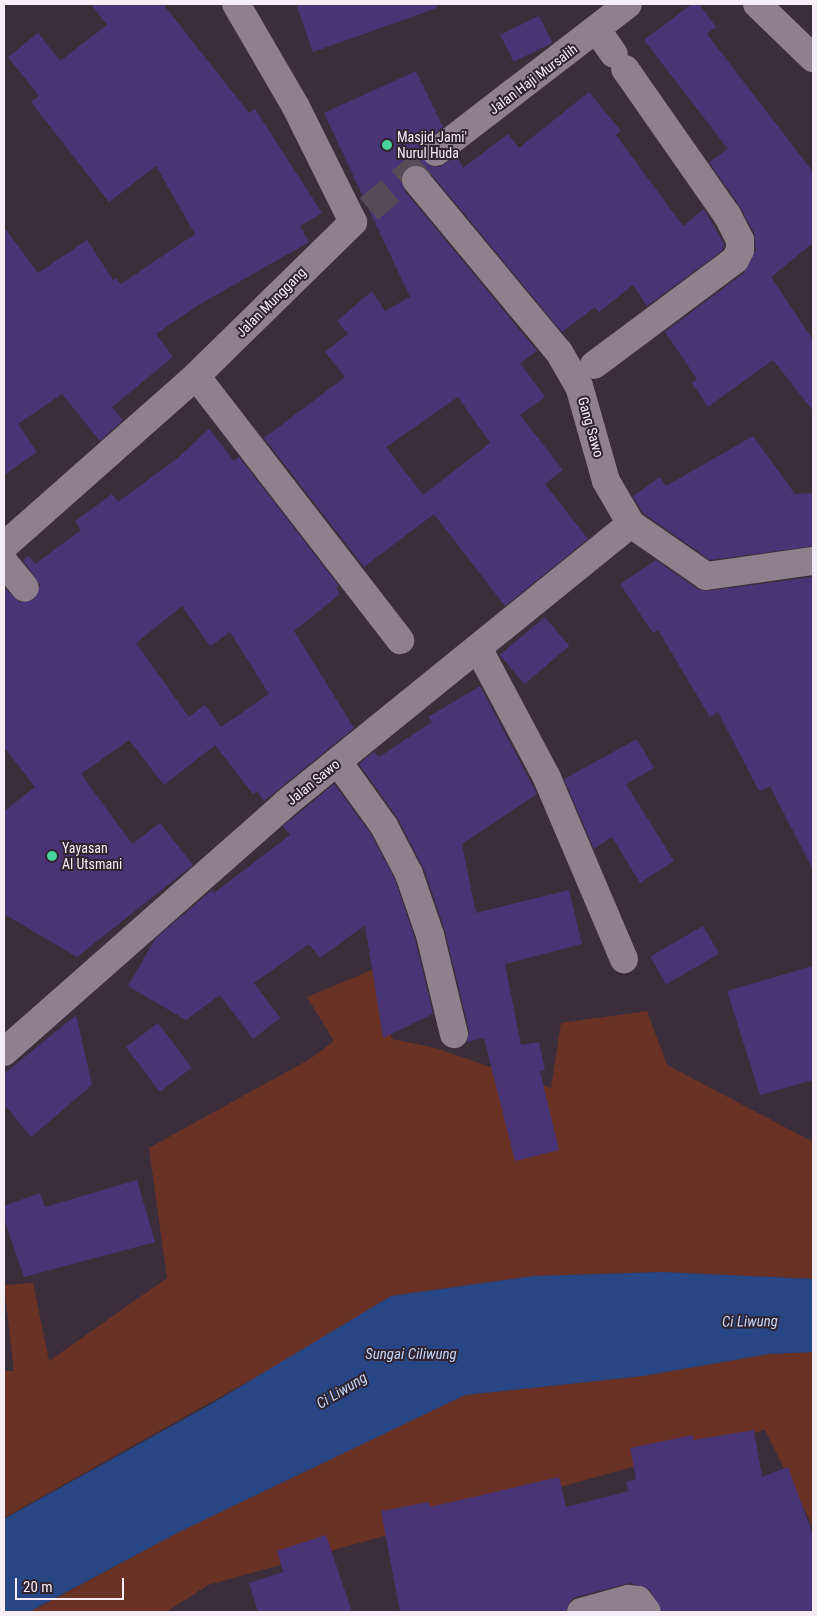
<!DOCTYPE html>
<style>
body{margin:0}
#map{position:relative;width:817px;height:1616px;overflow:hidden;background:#3b2e3a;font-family:"Roboto Condensed",sans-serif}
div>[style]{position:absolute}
.green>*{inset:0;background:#693224}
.water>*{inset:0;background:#284684}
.building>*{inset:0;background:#493476;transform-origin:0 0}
.minor-tunnel>*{height:28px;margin-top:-14px;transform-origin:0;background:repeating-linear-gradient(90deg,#574b56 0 28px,transparent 0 42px)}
.minor>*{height:28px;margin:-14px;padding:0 14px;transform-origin:14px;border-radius:14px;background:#90808e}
.dots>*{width:14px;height:14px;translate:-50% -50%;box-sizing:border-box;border:2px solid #312430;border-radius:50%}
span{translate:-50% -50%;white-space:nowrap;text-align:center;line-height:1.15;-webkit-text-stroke:4px #312430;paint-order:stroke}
.street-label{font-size:14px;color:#f6edf5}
.poi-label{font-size:14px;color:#f6edf5}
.left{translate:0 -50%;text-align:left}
.water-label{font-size:15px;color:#c1d5fa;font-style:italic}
.frame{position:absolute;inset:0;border:5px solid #f6edf5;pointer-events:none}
.scale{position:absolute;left:15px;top:1578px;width:109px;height:22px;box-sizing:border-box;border:2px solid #f6edf5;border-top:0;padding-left:6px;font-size:15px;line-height:18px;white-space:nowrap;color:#f6edf5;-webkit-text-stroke:4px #312430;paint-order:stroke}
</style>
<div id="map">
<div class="green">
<div style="clip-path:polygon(372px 970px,392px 1039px,436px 1048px,551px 1088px,561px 1023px,647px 1011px,667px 1065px,813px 1142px,813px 1279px,663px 1272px,534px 1276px,391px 1296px,274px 1367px,4px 1518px,4px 1371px,14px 1371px,4px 1285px,33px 1283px,49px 1361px,167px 1278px,149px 1148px,310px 1059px,334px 1041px,307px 997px)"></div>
<div style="clip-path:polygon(813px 1352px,813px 1527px,765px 1430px,208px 1585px,166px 1612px,30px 1612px,179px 1532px,465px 1395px,643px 1376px,768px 1354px)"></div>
</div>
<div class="water">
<div style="clip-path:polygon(663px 1272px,813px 1279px,813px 1352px,768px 1354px,643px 1376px,465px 1395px,179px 1532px,29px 1612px,4px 1612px,4px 1519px,213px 1403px,391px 1296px,534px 1276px)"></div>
</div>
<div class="building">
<div style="clip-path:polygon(91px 4px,163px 4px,249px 113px,255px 109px,322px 213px,300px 226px,309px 242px,200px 304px,156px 334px,173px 357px,112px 407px,123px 420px,100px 441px,62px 394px,18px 424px,37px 452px,4px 475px,4px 227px,38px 273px,87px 240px,113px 280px,116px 278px,121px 284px,195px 234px,156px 166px,109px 202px,31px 102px,39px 96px,8px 57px,38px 33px,60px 61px,107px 25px)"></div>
<div style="clip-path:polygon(296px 4px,436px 4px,437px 8px,313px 52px)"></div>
<div style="clip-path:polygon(692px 4px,699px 4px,716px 27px,707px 34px,813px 172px,813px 243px,771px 277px,813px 340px,813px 411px,773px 360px,708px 407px,692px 383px,697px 379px,665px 332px,744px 273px,756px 250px,754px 233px,741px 208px,709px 162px,728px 149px,644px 40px)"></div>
<div style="left:539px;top:16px;width:30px;height:43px;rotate:64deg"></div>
<div style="clip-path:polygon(evenodd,416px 71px,443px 127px,421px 147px,421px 155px,430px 166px,439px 167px,457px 156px,463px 168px,508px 134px,519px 148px,589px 92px,621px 131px,616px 135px,683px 226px,704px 209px,724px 244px,723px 250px,647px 306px,633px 285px,599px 312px,595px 307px,562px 332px,428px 170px,414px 165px,402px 174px,404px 190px,537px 351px,520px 363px,545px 397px,520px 415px,563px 470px,545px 484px,588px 539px,505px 606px,434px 514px,364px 567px,264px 438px,345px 377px,325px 352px,348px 334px,337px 321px,372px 291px,385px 311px,410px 297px,324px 113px,416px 71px,458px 397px,490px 443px,423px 495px,386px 447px,458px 397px)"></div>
<div style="clip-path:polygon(evenodd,209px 429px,234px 461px,239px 457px,339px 586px,336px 588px,340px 594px,294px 631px,354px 728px,264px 801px,257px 791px,253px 794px,215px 745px,164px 785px,129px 740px,81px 774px,132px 844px,160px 823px,193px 865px,77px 957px,4px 914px,4px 811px,35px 787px,4px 747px,4px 587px,19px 602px,34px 600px,40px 585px,23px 560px,29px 556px,35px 564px,81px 530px,75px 521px,112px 494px,118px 502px,179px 457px,209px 429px,182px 606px,210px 646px,230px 632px,269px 694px,221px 727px,205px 705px,189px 717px,136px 643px,182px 606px)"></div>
<div style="clip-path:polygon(753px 436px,795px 494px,813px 493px,813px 546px,710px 560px,643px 513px,633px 496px,660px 477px,666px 486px)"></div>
<div style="clip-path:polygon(656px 560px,697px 589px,707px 591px,813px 577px,813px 870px,770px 786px,759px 791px,718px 712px,710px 717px,658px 630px,653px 633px,620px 584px)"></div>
<div style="left:545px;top:617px;width:38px;height:59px;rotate:50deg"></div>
<div style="clip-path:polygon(480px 686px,537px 794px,462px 844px,476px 913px,569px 890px,582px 944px,505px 964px,521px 1045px,539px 1042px,545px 1070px,540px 1071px,559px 1150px,515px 1161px,484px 1038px,467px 1042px,469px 1030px,445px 931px,424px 869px,397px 817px,359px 764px,374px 752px,379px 757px,432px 722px,428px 717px)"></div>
<div style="clip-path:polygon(637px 739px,654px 768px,626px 784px,674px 861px,640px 883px,612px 837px,594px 849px,564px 779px)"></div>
<div style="clip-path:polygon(334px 784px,371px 834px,395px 880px,415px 939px,433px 1014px,383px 1038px,365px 925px,320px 958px,309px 944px,254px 983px,280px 1018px,253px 1039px,220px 995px,186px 1020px,128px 986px,155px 939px,212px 890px,214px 893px,290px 835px,283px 826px)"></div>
<div style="left:703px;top:926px;width:32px;height:61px;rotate:60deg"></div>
<div style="clip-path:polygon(813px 966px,813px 1080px,760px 1095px,727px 991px)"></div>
<div style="clip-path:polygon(76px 1015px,92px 1085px,31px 1137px,4px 1104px,4px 1074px)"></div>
<div style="left:158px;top:1023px;width:56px;height:40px;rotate:53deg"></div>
<div style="clip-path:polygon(137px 1180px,155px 1242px,24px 1277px,4px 1219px,4px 1206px,40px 1193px,45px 1207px)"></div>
<div style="clip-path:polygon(754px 1430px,762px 1477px,788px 1467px,813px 1535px,813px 1612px,662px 1612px,650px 1590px,630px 1583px,576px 1597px,570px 1601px,566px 1612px,400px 1612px,381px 1511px,429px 1502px,430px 1507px,559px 1477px,566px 1507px,629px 1491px,626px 1482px,636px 1479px,630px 1448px,693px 1435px,693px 1440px)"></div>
<div style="clip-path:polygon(326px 1535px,352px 1612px,258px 1612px,249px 1583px,283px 1572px,277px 1551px)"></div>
</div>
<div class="minor-tunnel">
<div style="left:369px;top:209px;width:88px;rotate:-40.4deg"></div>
</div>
<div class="minor">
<div style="left:757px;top:4px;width:78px;rotate:44deg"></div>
<div style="left:597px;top:30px;width:29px;rotate:55deg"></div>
<div style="left:436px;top:152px;width:242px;rotate:-37.6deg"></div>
<div style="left:416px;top:180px;width:224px;rotate:50.3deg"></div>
<div style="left:559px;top:352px;width:39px;rotate:60deg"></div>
<div style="left:579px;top:386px;width:99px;rotate:74.1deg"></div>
<div style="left:606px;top:481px;width:50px;rotate:59.8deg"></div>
<div style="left:631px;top:524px;width:91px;rotate:34.7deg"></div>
<div style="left:706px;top:576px;width:108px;rotate:-8deg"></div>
<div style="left:594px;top:365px;width:176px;rotate:-36.7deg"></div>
<div style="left:735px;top:260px;width:11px;rotate:-63deg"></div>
<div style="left:740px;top:250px;width:10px;rotate:-90deg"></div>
<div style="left:740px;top:240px;width:28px;rotate:-117deg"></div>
<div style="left:727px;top:215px;width:178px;rotate:-124.9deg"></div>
<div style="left:196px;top:376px;width:334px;rotate:52.3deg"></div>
<div style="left:4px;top:546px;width:256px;rotate:-41.5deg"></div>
<div style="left:196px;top:376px;width:220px;rotate:-44.4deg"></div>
<div style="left:353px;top:222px;width:128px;rotate:-116.4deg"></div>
<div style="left:296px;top:107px;width:119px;rotate:-120.2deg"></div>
<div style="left:4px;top:562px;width:33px;rotate:51deg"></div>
<div style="left:478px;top:648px;width:147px;rotate:62deg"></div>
<div style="left:547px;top:778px;width:197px;rotate:67deg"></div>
<div style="left:338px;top:762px;width:79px;rotate:54.3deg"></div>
<div style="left:384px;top:826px;width:54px;rotate:62.5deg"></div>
<div style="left:409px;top:874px;width:65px;rotate:71deg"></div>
<div style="left:430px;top:935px;width:102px;rotate:76.4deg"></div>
<div style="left:4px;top:1052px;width:376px;rotate:-41.4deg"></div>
<div style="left:286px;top:803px;width:444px;rotate:-39deg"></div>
<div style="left:581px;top:1612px;width:49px;rotate:-15.5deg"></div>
<div style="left:628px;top:1599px;width:10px;rotate:6deg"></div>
<div style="left:638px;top:1600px;width:15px;rotate:53deg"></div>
</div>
<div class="dots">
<div style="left:387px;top:145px;background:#49d49d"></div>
<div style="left:52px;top:856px;background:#49d49d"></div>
</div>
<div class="street-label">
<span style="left:533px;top:79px;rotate:-37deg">Jalan Haji Mursalih</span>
<span style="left:271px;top:302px;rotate:-45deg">Jalan Munggang</span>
<span style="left:591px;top:427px;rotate:74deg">Gang Sawo</span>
<span style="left:313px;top:782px;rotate:-39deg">Jalan Sawo</span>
</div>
<div class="poi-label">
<span class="left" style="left:397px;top:145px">Masjid Jami'<br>Nurul Huda</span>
<span class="left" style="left:62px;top:856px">Yayasan<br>Al Utsmani</span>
</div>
<div class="water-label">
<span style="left:750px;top:1322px;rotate:-1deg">Ci Liwung</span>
<span style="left:411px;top:1355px">Sungai Ciliwung</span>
<span style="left:342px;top:1391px;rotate:-31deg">Ci Liwung</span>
</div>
<div class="frame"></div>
<div class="scale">20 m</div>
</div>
